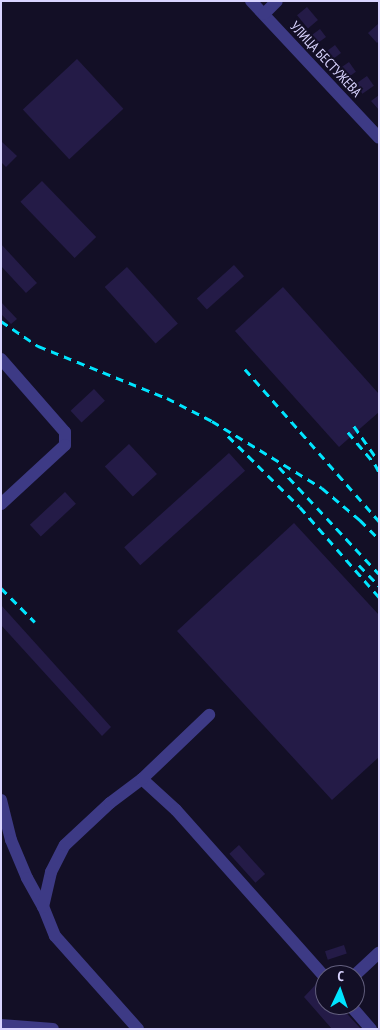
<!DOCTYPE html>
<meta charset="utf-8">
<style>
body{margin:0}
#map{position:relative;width:380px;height:1030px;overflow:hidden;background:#130f26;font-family:"PT Sans Narrow",sans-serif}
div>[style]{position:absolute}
.building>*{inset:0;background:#241b47;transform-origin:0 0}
.minor>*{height:12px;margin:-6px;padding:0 6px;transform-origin:6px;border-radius:6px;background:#3d3a85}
.rail>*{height:2.5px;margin-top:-1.25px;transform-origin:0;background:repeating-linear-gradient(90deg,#00e5ff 0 8px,transparent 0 14px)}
span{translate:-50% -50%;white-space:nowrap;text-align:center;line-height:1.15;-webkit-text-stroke:4px #130f26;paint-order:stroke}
.street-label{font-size:14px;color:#d9d4ff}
.frame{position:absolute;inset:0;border:2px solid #d9d4ff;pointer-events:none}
.north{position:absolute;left:315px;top:965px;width:50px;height:50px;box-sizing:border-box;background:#130f26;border:1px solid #625e7d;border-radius:50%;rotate:3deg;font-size:14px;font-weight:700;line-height:20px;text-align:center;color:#d9d4ff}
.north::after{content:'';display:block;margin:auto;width:18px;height:22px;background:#00e5ff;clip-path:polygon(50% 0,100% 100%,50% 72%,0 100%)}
</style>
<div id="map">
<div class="building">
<div style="left:307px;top:7px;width:17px;height:13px;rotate:50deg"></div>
<div style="clip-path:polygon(378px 24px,379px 41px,377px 43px,368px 33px)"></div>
<div style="left:320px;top:29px;width:10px;height:11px;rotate:53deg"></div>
<div style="left:335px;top:45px;width:10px;height:12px;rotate:53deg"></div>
<div style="left:77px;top:59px;width:68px;height:74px;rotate:47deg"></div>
<div style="left:349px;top:62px;width:12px;height:11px;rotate:55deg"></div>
<div style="left:367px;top:76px;width:12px;height:14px;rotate:55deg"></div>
<div style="clip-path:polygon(379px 95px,379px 110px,371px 101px)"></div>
<div style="clip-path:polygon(1px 141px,17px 156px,6px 167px,1px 162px)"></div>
<div style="left:42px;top:181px;width:78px;height:30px;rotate:46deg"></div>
<div style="clip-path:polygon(1px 244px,37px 283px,26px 293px,1px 266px)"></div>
<div style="left:234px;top:265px;width:15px;height:50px;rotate:48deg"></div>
<div style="left:127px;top:267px;width:76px;height:30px;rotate:48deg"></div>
<div style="clip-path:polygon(283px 287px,379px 394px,379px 412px,339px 447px,235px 331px)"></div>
<div style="clip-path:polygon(1px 302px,17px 319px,11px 324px,1px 314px)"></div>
<div style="left:94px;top:389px;width:16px;height:32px;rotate:47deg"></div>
<div style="left:129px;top:444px;width:41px;height:33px;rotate:47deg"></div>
<div style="left:229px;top:453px;width:24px;height:141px;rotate:48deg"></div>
<div style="left:65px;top:492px;width:16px;height:48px;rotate:47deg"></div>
<div style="clip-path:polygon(294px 523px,379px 615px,379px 757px,332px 800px,177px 631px)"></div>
<div style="clip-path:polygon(1px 605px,111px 727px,102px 736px,1px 625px)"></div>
<div style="left:239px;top:845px;width:39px;height:13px;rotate:48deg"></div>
<div style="left:344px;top:945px;width:9px;height:20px;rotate:72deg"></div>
<div style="clip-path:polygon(318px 982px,325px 990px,325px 1005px,339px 1005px,361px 1029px,332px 1029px,304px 997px)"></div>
</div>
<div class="minor">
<div style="left:251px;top:1px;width:187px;rotate:46.9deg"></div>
<div style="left:264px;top:14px;width:18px;rotate:-45deg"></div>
<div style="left:1px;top:359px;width:97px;rotate:48.8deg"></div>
<div style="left:65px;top:432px;width:13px;rotate:90deg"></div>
<div style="left:65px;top:445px;width:87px;rotate:137.3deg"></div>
<div style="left:142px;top:779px;width:46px;rotate:42.4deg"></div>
<div style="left:176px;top:810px;width:224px;rotate:48.3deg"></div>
<div style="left:1px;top:800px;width:41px;rotate:76deg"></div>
<div style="left:11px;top:840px;width:41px;rotate:67.2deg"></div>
<div style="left:27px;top:878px;width:33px;rotate:61deg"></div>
<div style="left:355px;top:975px;width:33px;rotate:-43deg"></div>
<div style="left:350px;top:1005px;width:32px;rotate:49deg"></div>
<div style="left:1px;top:1025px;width:52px;rotate:4.4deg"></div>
<div style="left:138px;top:1029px;width:125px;rotate:-131.7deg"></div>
<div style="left:55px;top:936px;width:31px;rotate:-112deg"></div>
<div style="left:43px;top:907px;width:36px;rotate:-77deg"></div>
<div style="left:51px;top:872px;width:30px;rotate:-63deg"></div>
<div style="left:65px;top:845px;width:62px;rotate:-43deg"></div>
<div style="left:110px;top:803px;width:40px;rotate:-37deg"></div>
<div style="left:142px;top:779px;width:93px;rotate:-43.7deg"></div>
</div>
<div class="rail">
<div style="left:1px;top:321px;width:45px;rotate:34deg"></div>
<div style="left:38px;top:346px;width:139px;rotate:22deg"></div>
<div style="left:167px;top:398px;width:51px;rotate:27.1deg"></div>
<div style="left:212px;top:421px;width:129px;rotate:31.3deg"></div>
<div style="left:322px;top:488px;width:50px;rotate:40.1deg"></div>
<div style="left:360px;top:520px;width:27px;rotate:45deg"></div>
<div style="left:245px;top:369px;width:203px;rotate:48.6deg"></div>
<div style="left:354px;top:426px;width:39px;rotate:55deg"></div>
<div style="left:348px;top:432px;width:42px;rotate:49.8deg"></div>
<div style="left:375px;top:464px;width:9px;rotate:63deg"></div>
<div style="left:228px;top:436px;width:101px;rotate:44.6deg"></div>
<div style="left:300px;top:507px;width:120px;rotate:48.7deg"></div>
<div style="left:279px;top:467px;width:146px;rotate:46.9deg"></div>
<div style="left:359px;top:565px;width:29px;rotate:46deg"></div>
<div style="left:1px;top:588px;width:48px;rotate:45deg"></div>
</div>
<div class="street-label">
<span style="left:326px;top:59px;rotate:47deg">УЛИЦА БЕСТУЖЕВА</span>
</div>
<div class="frame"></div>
<div class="north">С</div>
</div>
